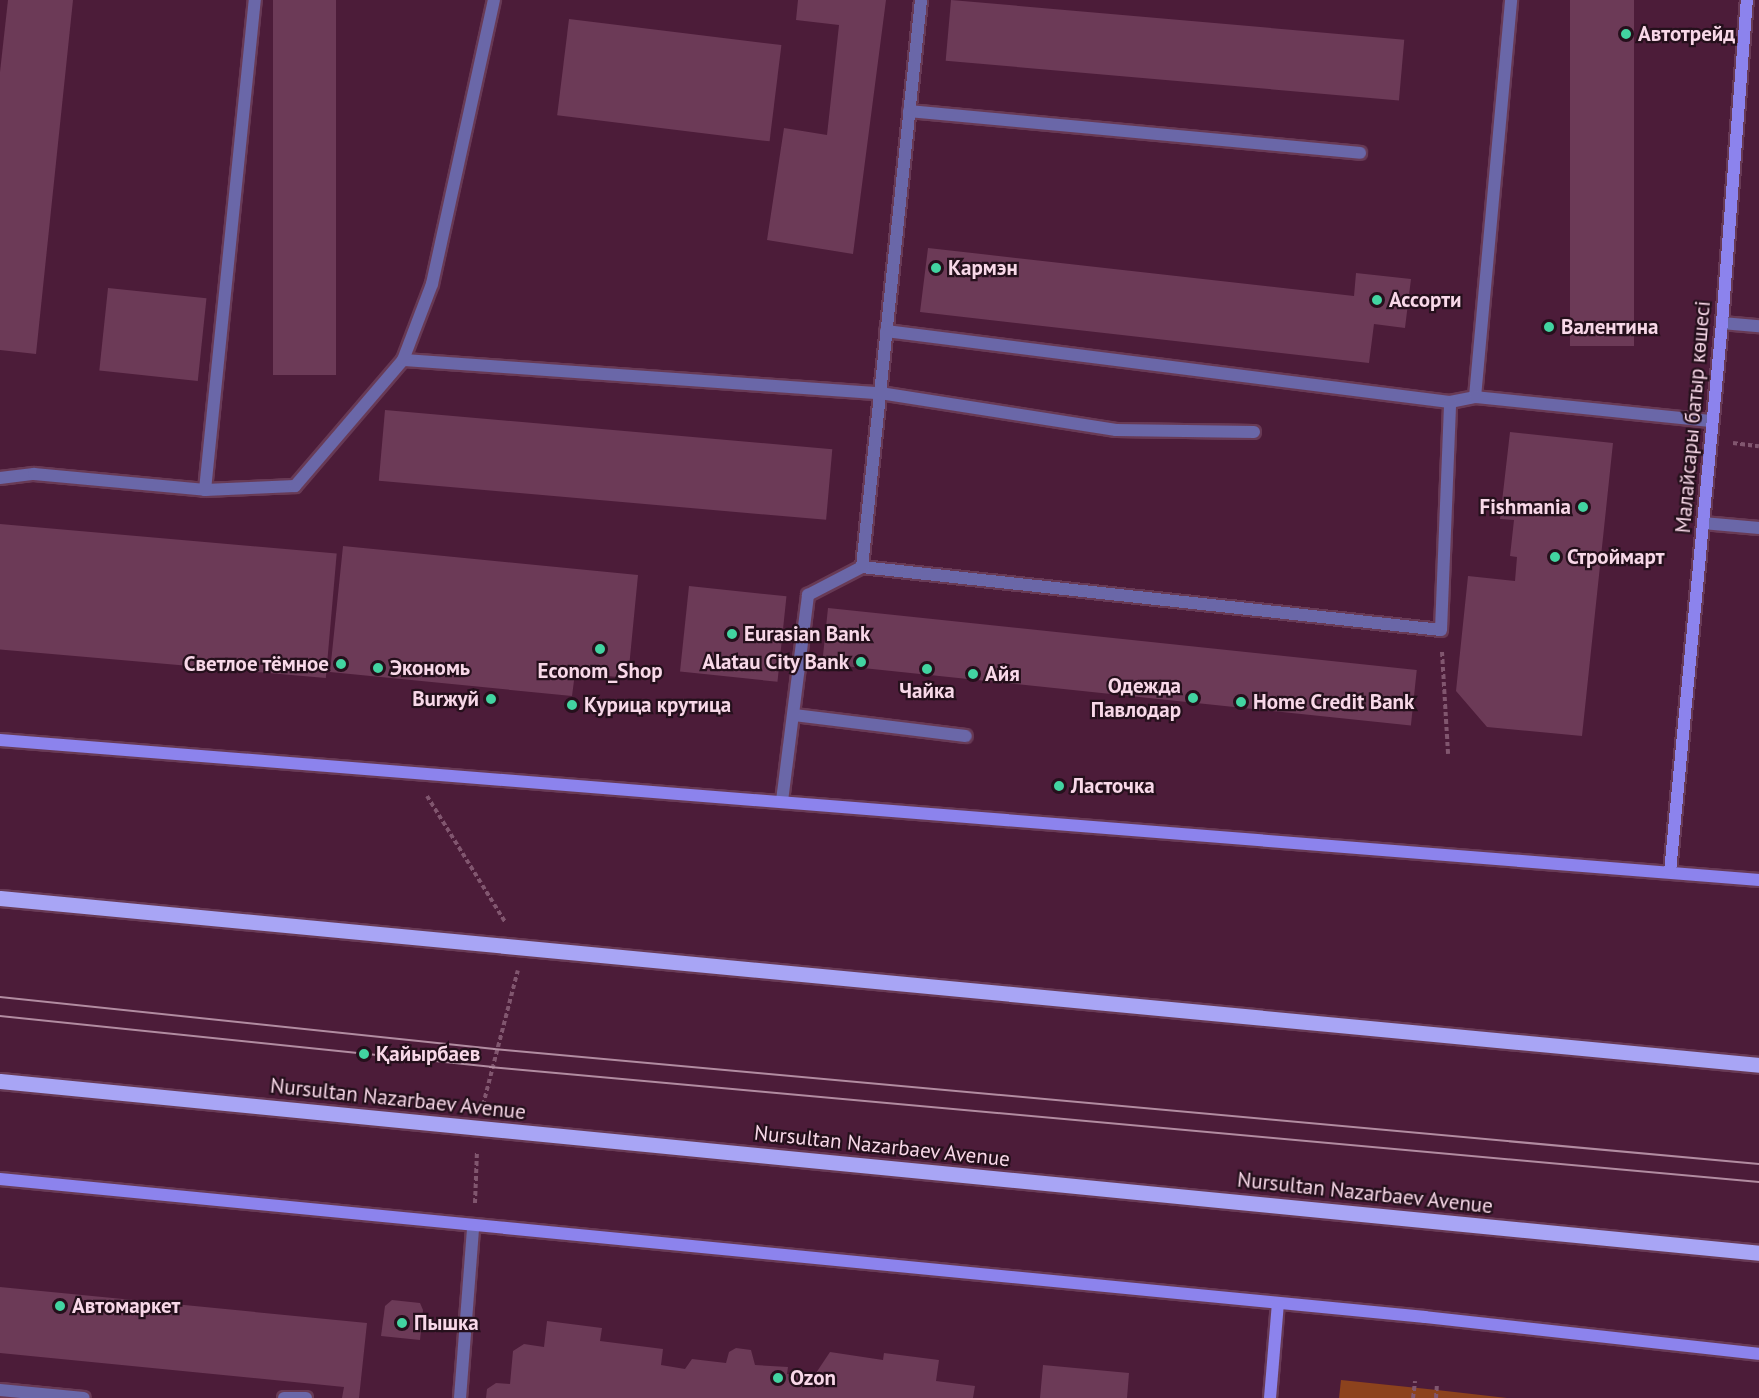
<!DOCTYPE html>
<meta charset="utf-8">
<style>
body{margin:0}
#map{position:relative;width:1759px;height:1398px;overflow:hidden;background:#4c1c39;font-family:"PT Sans",sans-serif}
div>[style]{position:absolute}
.green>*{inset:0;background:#8c421d}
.building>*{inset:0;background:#6c3a57;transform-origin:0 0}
.path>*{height:4px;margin-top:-2px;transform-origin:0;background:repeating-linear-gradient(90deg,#81566f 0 4.5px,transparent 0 7.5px)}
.roads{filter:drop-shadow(2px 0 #683a55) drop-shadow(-2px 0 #683a55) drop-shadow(0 2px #683a55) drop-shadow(0 -2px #683a55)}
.lane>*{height:12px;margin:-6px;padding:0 6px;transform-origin:6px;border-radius:6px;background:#6a67a8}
.secondary>*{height:12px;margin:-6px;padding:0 6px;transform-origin:6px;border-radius:6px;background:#8c83ed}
.primary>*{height:15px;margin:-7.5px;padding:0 7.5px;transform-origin:7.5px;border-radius:7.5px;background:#a8a5f5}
.tram>*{height:1.5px;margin:-0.75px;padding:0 0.75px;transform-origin:0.75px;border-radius:0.75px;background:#b28ca1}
.dots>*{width:16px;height:16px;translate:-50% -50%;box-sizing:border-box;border:3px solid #25101c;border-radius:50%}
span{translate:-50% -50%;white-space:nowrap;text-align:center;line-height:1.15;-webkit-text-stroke:4.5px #25101c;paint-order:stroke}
.poi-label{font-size:21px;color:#f8d8e8;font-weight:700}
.left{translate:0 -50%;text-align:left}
.right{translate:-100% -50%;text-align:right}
.street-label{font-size:21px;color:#f8d8e8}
</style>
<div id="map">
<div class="green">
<div style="clip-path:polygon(1341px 1380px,1437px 1390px,1507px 1398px,1339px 1398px)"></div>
</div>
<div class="building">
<div style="clip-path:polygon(8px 0,73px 0,36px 354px,0 350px,0 72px)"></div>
<div style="left:273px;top:0;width:63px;height:375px"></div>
<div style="clip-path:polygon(798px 0,886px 0,853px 254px,767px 240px,784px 128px,827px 135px,839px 25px,796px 20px)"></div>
<div style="left:951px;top:0;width:455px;height:61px;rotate:5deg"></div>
<div style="left:1570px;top:0;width:64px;height:346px"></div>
<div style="left:569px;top:19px;width:214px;height:97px;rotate:7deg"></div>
<div style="clip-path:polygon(928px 248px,1354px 296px,1356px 273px,1411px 279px,1405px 328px,1374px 324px,1369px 363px,920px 312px)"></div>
<div style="left:108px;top:288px;width:99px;height:83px;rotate:6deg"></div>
<div style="left:385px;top:410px;width:449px;height:71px;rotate:5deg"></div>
<div style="clip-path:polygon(1510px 432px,1613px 443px,1582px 736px,1487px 727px,1456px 691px,1468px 576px,1515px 581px,1517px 557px,1510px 556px,1514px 520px,1500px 519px)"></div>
<div style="left:0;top:524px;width:338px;height:125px;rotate:5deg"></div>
<div style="clip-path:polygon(343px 546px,638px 575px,628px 678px,575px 673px,572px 696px,330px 672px)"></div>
<div style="left:689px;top:586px;width:98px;height:86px;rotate:6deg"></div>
<div style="left:828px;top:608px;width:592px;height:56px;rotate:6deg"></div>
<div style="clip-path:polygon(0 1287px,367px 1323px,359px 1398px,342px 1398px,344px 1387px,0 1353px)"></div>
<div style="clip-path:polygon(392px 1300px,420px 1303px,423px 1310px,420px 1340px,381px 1336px,385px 1306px)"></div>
<div style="clip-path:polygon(547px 1321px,602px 1328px,600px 1341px,663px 1349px,661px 1365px,685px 1369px,692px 1359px,726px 1363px,729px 1352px,736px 1348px,751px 1350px,755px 1365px,788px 1367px,787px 1374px,814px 1376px,830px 1352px,883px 1360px,884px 1353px,939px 1360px,936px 1381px,975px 1386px,973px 1398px,486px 1398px,487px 1389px,496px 1383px,510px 1384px,513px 1351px,524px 1344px,544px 1347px)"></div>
<div style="clip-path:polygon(1043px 1365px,1129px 1373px,1127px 1398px,1040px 1398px)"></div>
</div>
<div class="path">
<div style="left:1733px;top:443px;width:26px;rotate:7deg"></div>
<div style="left:1442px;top:652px;width:102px;rotate:86.6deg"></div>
<div style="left:427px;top:796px;width:148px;rotate:58.2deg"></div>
<div style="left:483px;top:1105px;width:139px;rotate:-75.5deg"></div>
<div style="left:475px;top:1203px;width:52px;rotate:-87.8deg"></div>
<div style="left:1413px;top:1398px;width:17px;rotate:-83deg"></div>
<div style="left:1436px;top:1398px;width:15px;rotate:-86deg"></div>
</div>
<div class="roads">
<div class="lane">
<div style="left:909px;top:111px;width:453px;rotate:5.3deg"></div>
<div style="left:1722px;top:323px;width:37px;rotate:5deg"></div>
<div style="left:886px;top:331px;width:568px;rotate:7.18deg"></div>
<div style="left:1450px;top:402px;width:25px;rotate:-11deg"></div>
<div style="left:1475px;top:397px;width:399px;rotate:-84.8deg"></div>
<div style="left:403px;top:360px;width:478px;rotate:4deg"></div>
<div style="left:880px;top:393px;width:239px;rotate:8.9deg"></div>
<div style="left:1116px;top:430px;width:138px;rotate:0.8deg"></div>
<div style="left:1475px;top:397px;width:238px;rotate:5.8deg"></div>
<div style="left:0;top:478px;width:34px;rotate:-7deg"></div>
<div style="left:34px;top:474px;width:172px;rotate:5.3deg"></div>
<div style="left:205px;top:490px;width:90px;rotate:-2.5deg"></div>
<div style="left:295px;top:486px;width:166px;rotate:-49.4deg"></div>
<div style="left:403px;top:360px;width:81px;rotate:-69.1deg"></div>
<div style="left:432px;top:284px;width:291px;rotate:-77.7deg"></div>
<div style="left:205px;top:490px;width:493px;rotate:-84.2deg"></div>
<div style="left:1703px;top:523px;width:56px;rotate:5.1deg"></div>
<div style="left:862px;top:567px;width:582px;rotate:6.21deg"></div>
<div style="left:1441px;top:630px;width:228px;rotate:-87.7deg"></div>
<div style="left:794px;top:715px;width:173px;rotate:7deg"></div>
<div style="left:782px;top:801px;width:208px;rotate:-82.8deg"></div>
<div style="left:808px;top:595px;width:61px;rotate:-27.4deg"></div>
<div style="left:862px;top:567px;width:570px;rotate:-84.06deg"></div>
<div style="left:0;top:1390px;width:84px;rotate:5.4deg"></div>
<div style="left:284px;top:1398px;width:22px"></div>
<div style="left:460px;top:1398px;width:170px;rotate:-85.6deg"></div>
</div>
<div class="secondary">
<div style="left:0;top:740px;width:1765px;rotate:4.55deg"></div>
<div style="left:1670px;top:872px;width:551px;rotate:-84.59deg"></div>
<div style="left:1722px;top:323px;width:324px;rotate:-85.6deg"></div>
<div style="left:0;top:1179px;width:1432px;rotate:5.53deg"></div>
<div style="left:1425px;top:1317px;width:336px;rotate:6.3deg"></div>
<div style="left:1270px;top:1398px;width:95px;rotate:-85.2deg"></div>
</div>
<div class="primary">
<div style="left:0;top:898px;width:1767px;rotate:5.42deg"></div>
<div style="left:0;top:1081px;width:1767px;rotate:5.58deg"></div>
</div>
</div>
<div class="tram">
<div style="left:0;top:997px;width:497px;rotate:6deg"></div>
<div style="left:494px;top:1049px;width:1270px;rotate:5.19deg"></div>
<div style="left:0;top:1016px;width:493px;rotate:5.9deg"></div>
<div style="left:490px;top:1067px;width:1274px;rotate:5.18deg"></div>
</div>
<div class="dots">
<div style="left:1626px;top:34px;background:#42d4a1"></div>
<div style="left:936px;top:268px;background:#42d4a1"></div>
<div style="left:1377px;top:300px;background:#42d4a1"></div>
<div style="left:1549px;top:327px;background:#42d4a1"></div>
<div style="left:1583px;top:507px;background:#42d4a1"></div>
<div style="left:1555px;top:557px;background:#42d4a1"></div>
<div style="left:732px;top:634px;background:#42d4a1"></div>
<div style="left:600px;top:649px;background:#42d4a1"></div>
<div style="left:861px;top:662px;background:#42d4a1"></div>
<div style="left:341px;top:664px;background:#42d4a1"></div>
<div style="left:378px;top:668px;background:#42d4a1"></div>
<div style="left:927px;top:669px;background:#42d4a1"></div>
<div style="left:973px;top:674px;background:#42d4a1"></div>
<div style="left:1193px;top:698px;background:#42d4a1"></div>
<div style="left:491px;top:699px;background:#42d4a1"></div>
<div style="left:1241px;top:702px;background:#42d4a1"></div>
<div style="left:572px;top:705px;background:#42d4a1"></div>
<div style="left:1059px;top:786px;background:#42d4a1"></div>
<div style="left:364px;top:1054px;background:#42d4a1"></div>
<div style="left:60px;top:1306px;background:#42d4a1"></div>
<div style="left:402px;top:1323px;background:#42d4a1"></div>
<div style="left:778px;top:1378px;background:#42d4a1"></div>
</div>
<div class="poi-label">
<span class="left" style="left:1638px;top:34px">Автотрейд</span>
<span class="left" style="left:948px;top:268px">Кармэн</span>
<span class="left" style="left:1389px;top:300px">Ассорти</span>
<span class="left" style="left:1561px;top:327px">Валентина</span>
<span class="right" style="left:1571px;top:507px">Fishmania</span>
<span class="left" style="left:1567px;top:557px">Строймарт</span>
<span class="left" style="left:744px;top:634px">Eurasian Bank</span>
<span class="right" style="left:849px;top:662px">Alatau City Bank</span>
<span class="right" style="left:329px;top:664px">Светлое тёмное</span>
<span class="left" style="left:390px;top:668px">Экономь</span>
<span style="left:600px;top:671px">Econom_Shop</span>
<span class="left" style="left:985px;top:674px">Айя</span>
<span class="right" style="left:1181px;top:698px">Одежда<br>Павлодар</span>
<span style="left:927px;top:691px">Чайка</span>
<span class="right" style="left:479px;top:699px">Burжуй</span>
<span class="left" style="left:1253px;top:702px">Home Credit Bank</span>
<span class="left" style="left:584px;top:705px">Курица крутица</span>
<span class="left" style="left:1071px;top:786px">Ласточка</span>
<span class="left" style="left:376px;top:1054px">Қайырбаев</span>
<span class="left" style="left:72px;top:1306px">Автомаркет</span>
<span class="left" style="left:414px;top:1323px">Пышка</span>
<span class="left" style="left:790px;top:1378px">Ozon</span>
</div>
<div class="street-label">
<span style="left:1693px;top:417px;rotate:-85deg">Малайсары батыр көшесі</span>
<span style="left:398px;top:1099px;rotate:6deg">Nursultan Nazarbaev Avenue</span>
<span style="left:882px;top:1146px;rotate:6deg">Nursultan Nazarbaev Avenue</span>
<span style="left:1365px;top:1193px;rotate:6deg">Nursultan Nazarbaev Avenue</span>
</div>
</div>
